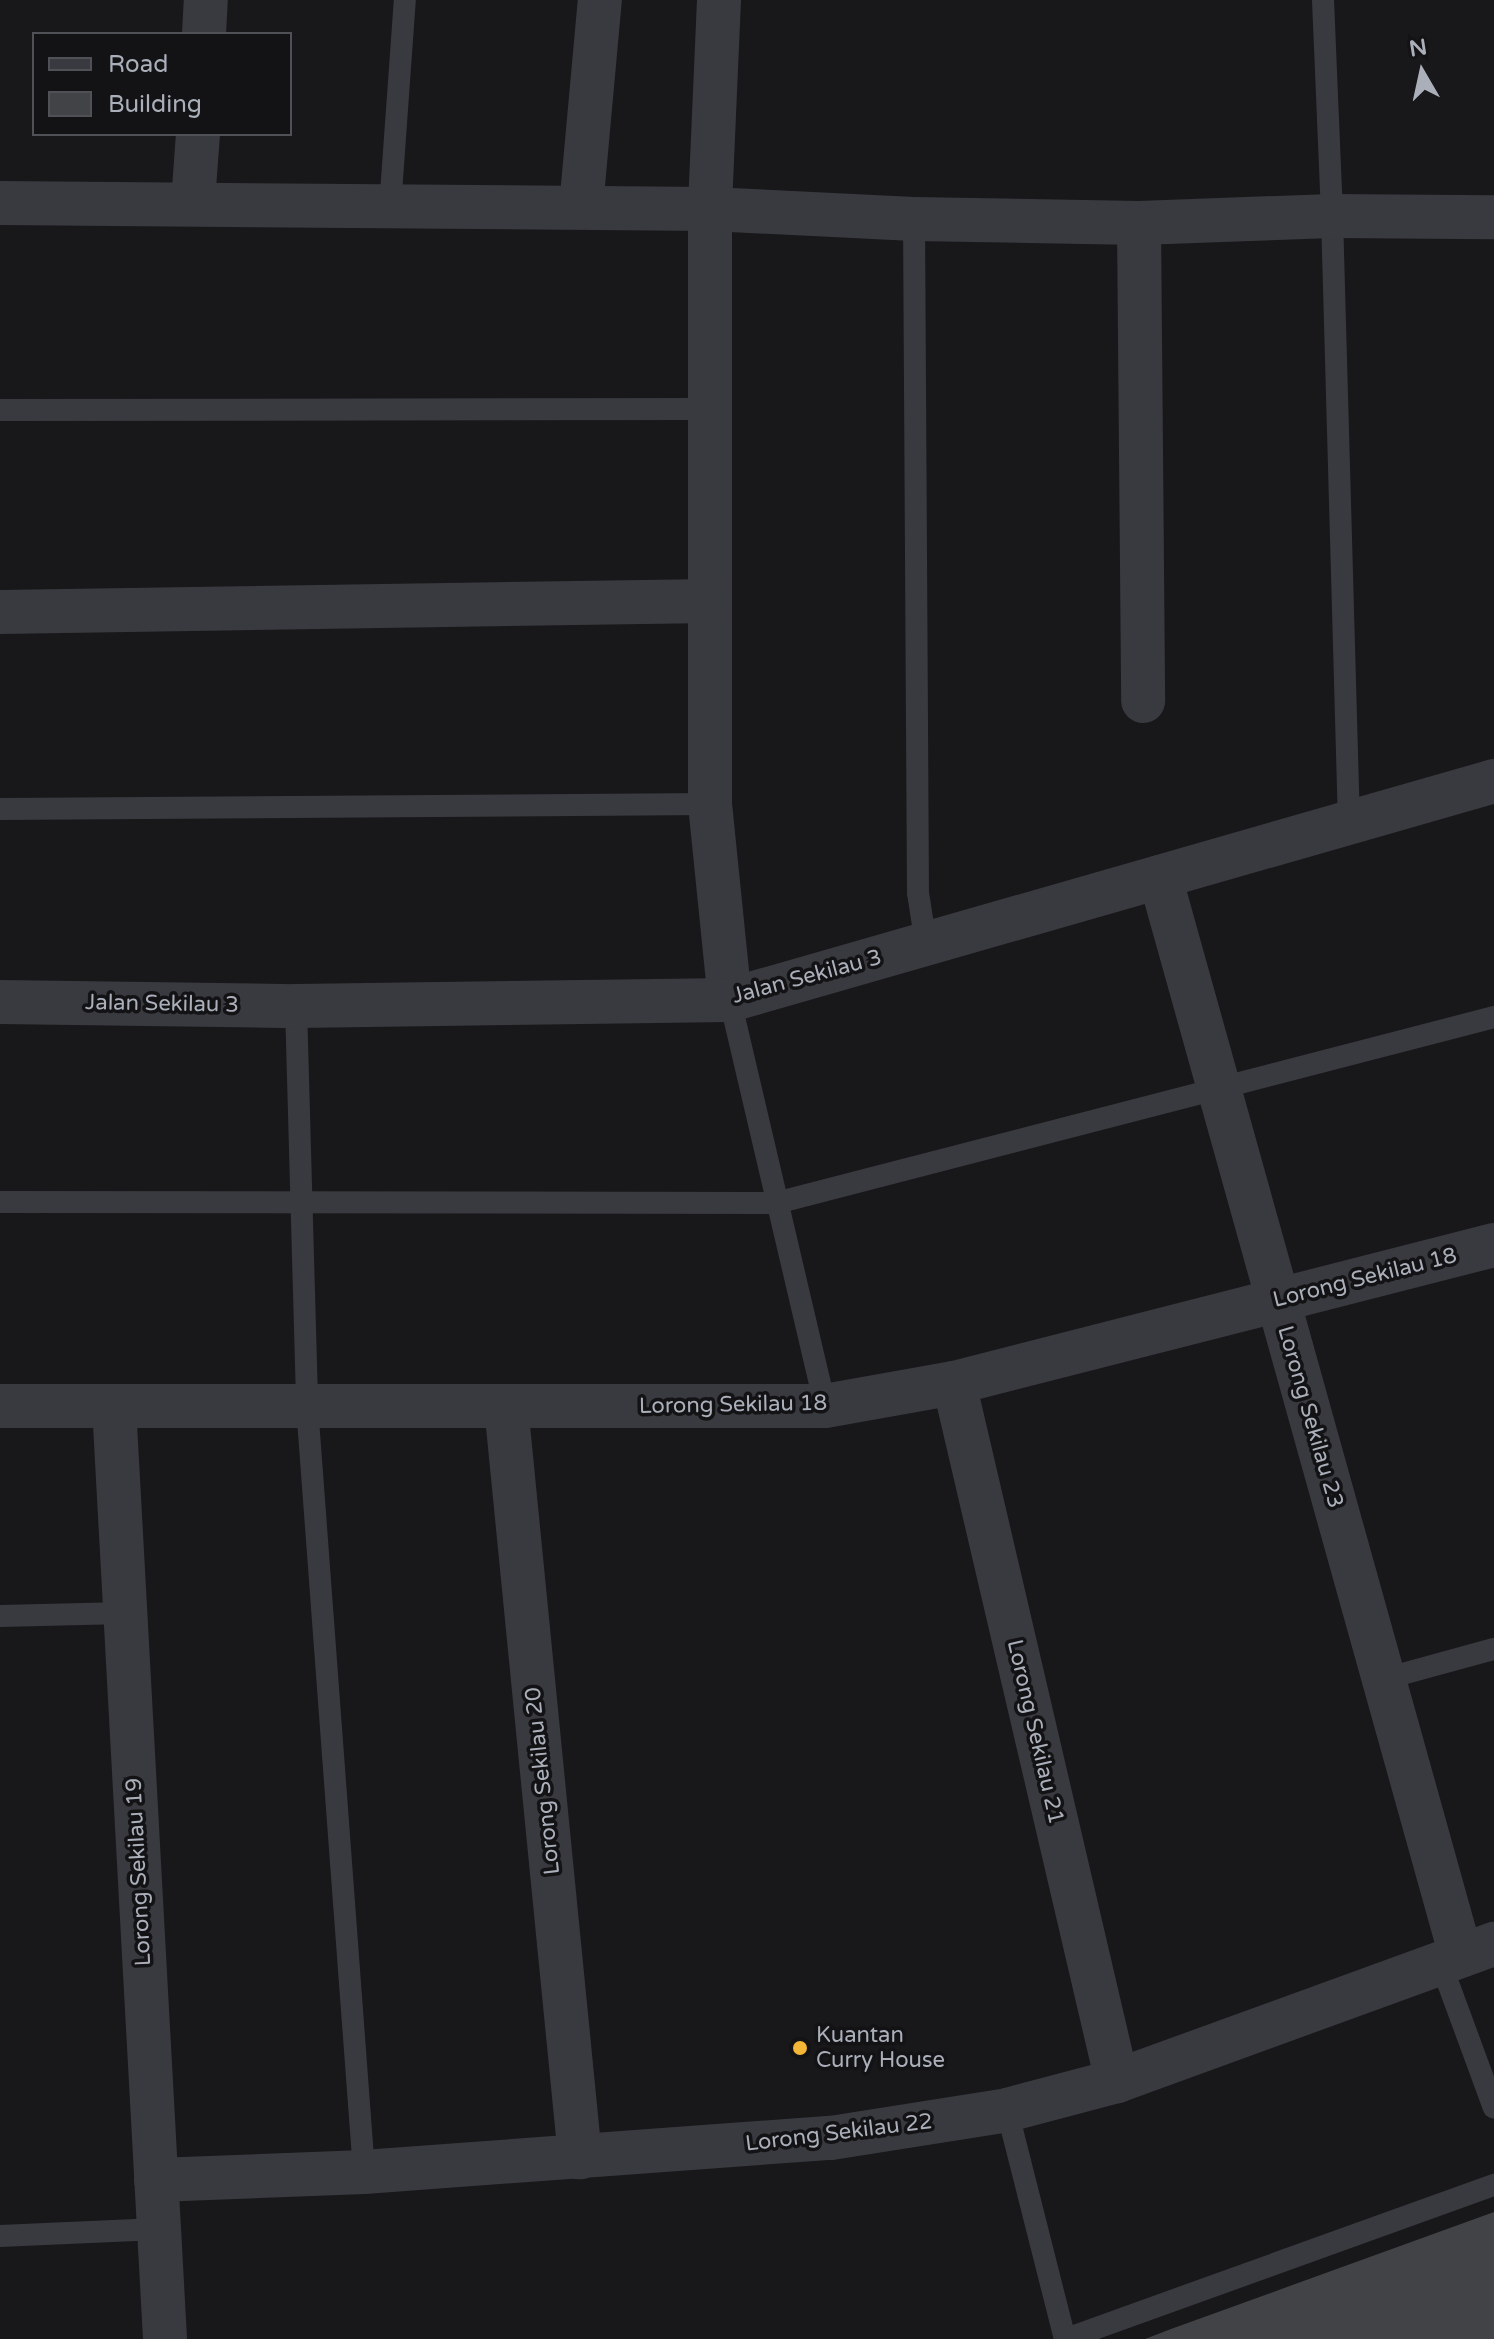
<!DOCTYPE html>
<style>
body{margin:0}
#map{position:relative;width:1494px;height:2339px;overflow:hidden;background:#18181a;font-family:"Varela Round",sans-serif}
div>[style]{position:absolute}
.building>*{inset:0;background:#424347}
.lane>*{height:22px;margin:-11px;padding:0 11px;transform-origin:11px;border-radius:11px;background:#393a3f}
.street>*{height:44px;margin:-22px;padding:0 22px;transform-origin:22px;border-radius:22px;background:#393a3f}
.dots>*{width:22px;height:22px;translate:-50% -50%;box-sizing:border-box;border:4px solid #131315;border-radius:50%}
span{translate:-50% -50%;white-space:nowrap;text-align:center;line-height:1.15;-webkit-text-stroke:7px #131315;paint-order:stroke}
.street-label{font-size:22px;color:#aaafba}
.poi-label{font-size:22px;color:#aaafba}
.left{translate:0 -50%;text-align:left}
.legend{position:absolute;left:32px;top:32px;width:260px;height:104px;box-sizing:border-box;background:#131315;border:2px solid #4f5157;margin:0;padding:10px 14px;list-style:none;font-size:24px;color:#aaafba}
.legend li{display:flex;align-items:center;gap:16px;height:40px}
.legend b{width:40px;border:2px solid #4f5157}
.north{position:absolute;left:1382px;top:32px;width:80px;height:80px;-webkit-text-stroke:6px #131315;paint-order:stroke;rotate:351deg;font-size:22px;font-weight:700;line-height:32px;text-align:center;color:#aaafba}
.north::after{content:'';display:block;margin:auto;width:28px;height:36px;background:#aaafba;clip-path:polygon(50% 0,100% 100%,50% 72%,0 100%)}
</style>
<div id="map">
<div class="building">
<div style="clip-path:polygon(1494px 2212px,1494px 2339px,1145px 2339px,1171px 2329px)"></div>
</div>
<div class="lane">
<div style="left:1323px;top:0;width:216px;rotate:87.6deg"></div>
<div style="left:1332px;top:216px;width:607px;rotate:88.4deg"></div>
<div style="left:390px;top:207px;width:208px;rotate:-85.9deg"></div>
<div style="left:914px;top:219px;width:674px;rotate:89.66deg"></div>
<div style="left:918px;top:893px;width:52px;rotate:81.1deg"></div>
<div style="left:0;top:410px;width:711px;rotate:-0.08deg"></div>
<div style="left:0;top:809px;width:710px;rotate:-0.4deg"></div>
<div style="left:730px;top:1000px;width:417px;rotate:76.8deg"></div>
<div style="left:296px;top:1006px;width:400px;rotate:88.4deg"></div>
<div style="left:307px;top:1406px;width:768px;rotate:85.74deg"></div>
<div style="left:0;top:1202px;width:776px;rotate:0.07deg"></div>
<div style="left:776px;top:1203px;width:742px;rotate:-14.52deg"></div>
<div style="left:0;top:1616px;width:125px;rotate:-1.4deg"></div>
<div style="left:1384px;top:1679px;width:114px;rotate:-15.3deg"></div>
<div style="left:1441px;top:1964px;width:153px;rotate:69.8deg"></div>
<div style="left:1007px;top:2110px;width:236px;rotate:75.8deg"></div>
<div style="left:0;top:2236px;width:158px;rotate:-2.5deg"></div>
<div style="left:1066px;top:2339px;width:455px;rotate:-19.8deg"></div>
</div>
<div class="street">
<div style="left:719px;top:0;width:209px;rotate:92.5deg"></div>
<div style="left:710px;top:209px;width:595px;rotate:90deg"></div>
<div style="left:710px;top:804px;width:197px;rotate:84.2deg"></div>
<div style="left:204px;top:34px;width:34px;rotate:-87deg"></div>
<div style="left:193px;top:202px;width:68px;rotate:-85.8deg"></div>
<div style="left:0;top:203px;width:710px;rotate:0.48deg"></div>
<div style="left:710px;top:209px;width:204px;rotate:2.8deg"></div>
<div style="left:914px;top:219px;width:225px;rotate:1deg"></div>
<div style="left:1139px;top:223px;width:193px;rotate:-2.1deg"></div>
<div style="left:1332px;top:216px;width:162px;rotate:0.4deg"></div>
<div style="left:581px;top:207px;width:208px;rotate:-84.8deg"></div>
<div style="left:1139px;top:223px;width:478px;rotate:89.5deg"></div>
<div style="left:0;top:612px;width:710px;rotate:-0.89deg"></div>
<div style="left:1160px;top:877px;width:1120px;rotate:74.41deg"></div>
<div style="left:0;top:1002px;width:296px;rotate:0.8deg"></div>
<div style="left:296px;top:1006px;width:434px;rotate:-0.8deg"></div>
<div style="left:730px;top:1000px;width:795px;rotate:-15.99deg"></div>
<div style="left:954px;top:1383px;width:717px;rotate:76.86deg"></div>
<div style="left:0;top:1406px;width:825px"></div>
<div style="left:825px;top:1406px;width:131px;rotate:-10.1deg"></div>
<div style="left:954px;top:1383px;width:557px;rotate:-14.34deg"></div>
<div style="left:114px;top:1406px;width:934px;rotate:86.87deg"></div>
<div style="left:506px;top:1406px;width:755px;rotate:84.37deg"></div>
<div style="left:156px;top:2180px;width:208px;rotate:-2.2deg"></div>
<div style="left:364px;top:2172px;width:468px;rotate:-4.2deg"></div>
<div style="left:831px;top:2138px;width:178px;rotate:-9deg"></div>
<div style="left:1007px;top:2110px;width:114px;rotate:-14.8deg"></div>
<div style="left:1117px;top:2081px;width:401px;rotate:-20deg"></div>
</div>
<div class="dots">
<div style="left:800px;top:2048px;background:#f3b636"></div>
</div>
<div class="street-label">
<span style="left:807px;top:977px;rotate:-15deg">Jalan Sekilau 3</span>
<span style="left:162px;top:1004px;rotate:1deg">Jalan Sekilau 3</span>
<span style="left:1365px;top:1278px;rotate:-14deg">Lorong Sekilau 18</span>
<span style="left:733px;top:1405px;rotate:-1deg">Lorong Sekilau 18</span>
<span style="left:1310px;top:1417px;rotate:74deg">Lorong Sekilau 23</span>
<span style="left:1035px;top:1732px;rotate:77deg">Lorong Sekilau 21</span>
<span style="left:543px;top:1781px;rotate:-96deg">Lorong Sekilau 20</span>
<span style="left:139px;top:1872px;rotate:-93deg">Lorong Sekilau 19</span>
<span style="left:839px;top:2133px;rotate:-7deg">Lorong Sekilau 22</span>
</div>
<div class="poi-label">
<span class="left" style="left:816px;top:2048px">Kuantan<br>Curry House</span>
</div>
<ul class="legend">
<li><b style="height:10px;background:#393a3f"></b>Road</li>
<li><b style="height:22px;background:#424347"></b>Building</li>
</ul>
<div class="north">N</div>
</div>
